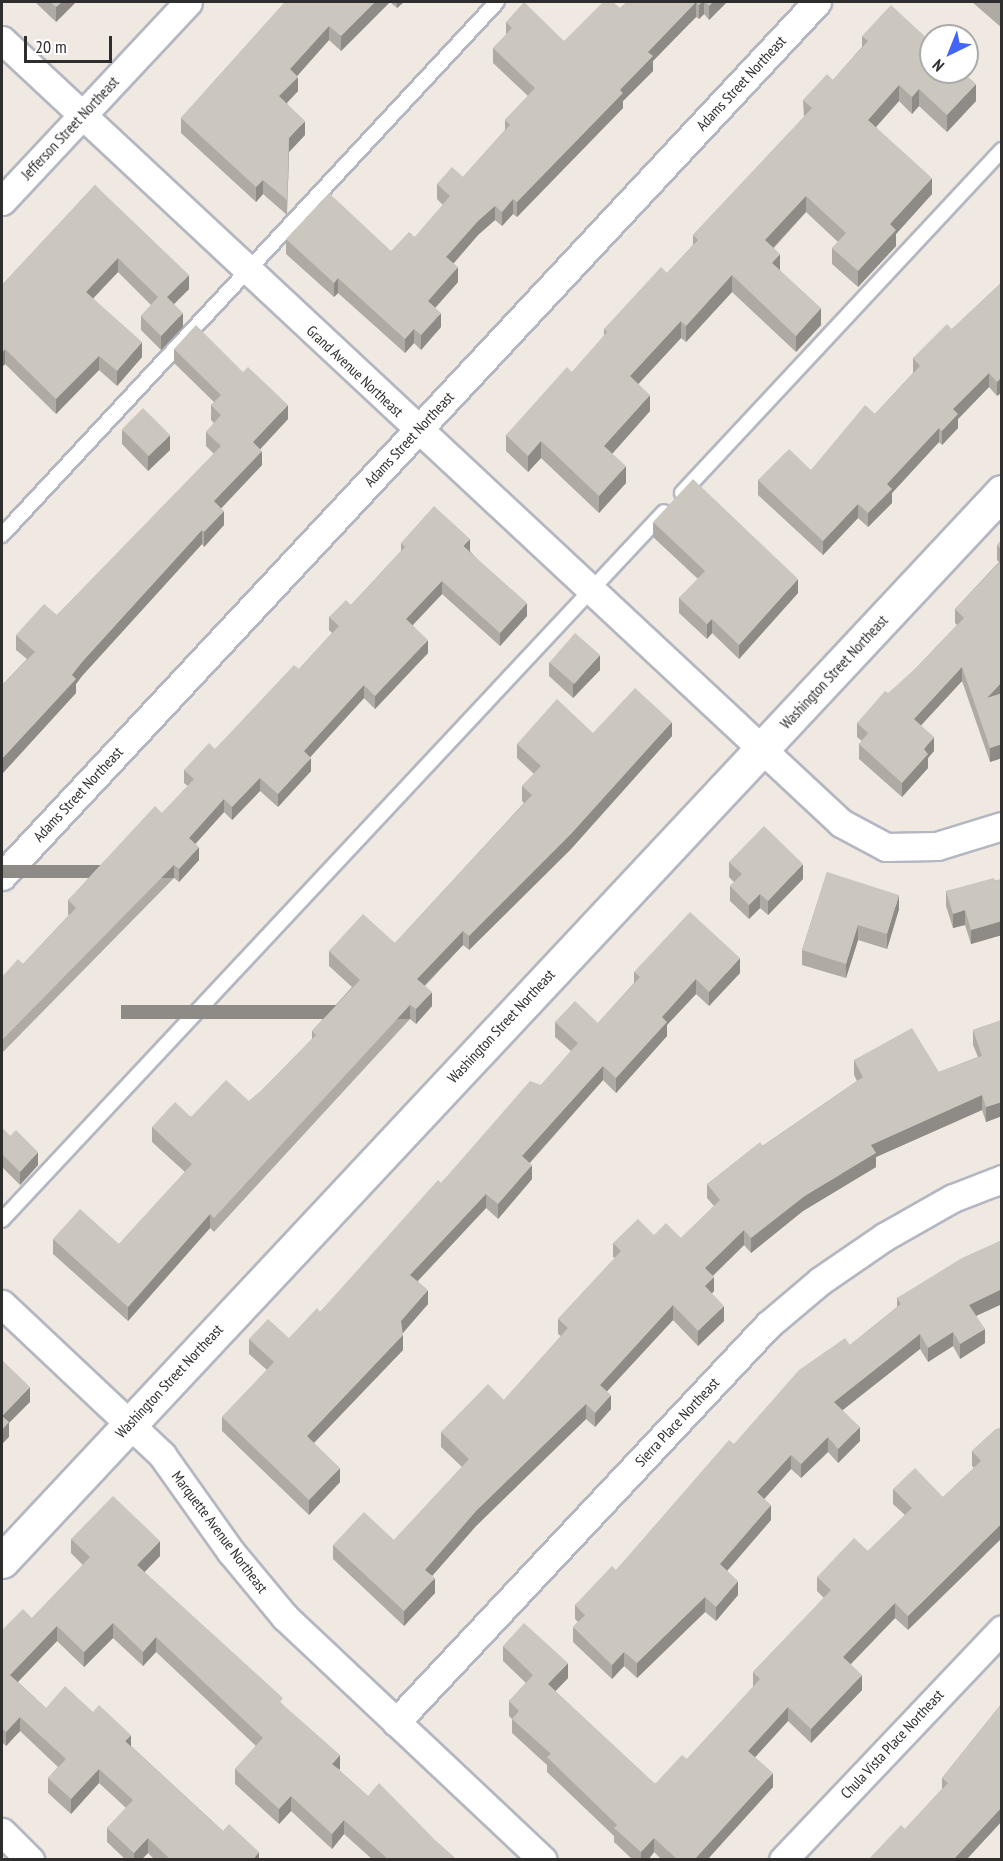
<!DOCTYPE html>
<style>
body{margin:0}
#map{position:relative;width:1003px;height:1861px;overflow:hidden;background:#efe9e1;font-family:"PT Sans Narrow",sans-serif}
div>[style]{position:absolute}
.roads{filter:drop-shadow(2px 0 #b4b7c1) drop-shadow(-2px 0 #b4b7c1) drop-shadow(0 2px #b4b7c1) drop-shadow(0 -2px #b4b7c1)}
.lane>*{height:14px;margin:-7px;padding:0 7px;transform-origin:7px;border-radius:7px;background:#fff}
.street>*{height:27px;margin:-13.5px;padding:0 13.5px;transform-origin:13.5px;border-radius:13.5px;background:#fff}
.secondary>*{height:33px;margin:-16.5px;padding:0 16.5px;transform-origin:16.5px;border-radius:16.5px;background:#fff}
.wall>*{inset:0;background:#afaba4}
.shaded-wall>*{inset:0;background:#8e8b86;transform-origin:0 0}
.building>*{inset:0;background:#cbc7bf;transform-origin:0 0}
span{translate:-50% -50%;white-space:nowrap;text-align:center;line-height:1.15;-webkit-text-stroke:4.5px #fff;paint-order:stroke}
.street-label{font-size:15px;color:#2e2e2e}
.frame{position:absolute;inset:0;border:3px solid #2e2e2e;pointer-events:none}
.north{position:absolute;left:919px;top:24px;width:60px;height:60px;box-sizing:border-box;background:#fff;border:2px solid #ababab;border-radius:50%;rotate:223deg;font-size:16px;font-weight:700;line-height:24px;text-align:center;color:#2e2e2e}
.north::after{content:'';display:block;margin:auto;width:21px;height:27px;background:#4264fb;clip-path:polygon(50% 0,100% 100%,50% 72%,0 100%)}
.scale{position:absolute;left:24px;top:36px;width:88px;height:27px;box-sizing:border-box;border:3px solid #2e2e2e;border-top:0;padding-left:8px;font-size:18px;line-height:21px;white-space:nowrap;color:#2e2e2e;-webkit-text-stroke:4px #fff;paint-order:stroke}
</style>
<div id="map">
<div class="roads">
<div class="lane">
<div style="left:682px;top:493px;width:469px;rotate:-47deg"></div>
<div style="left:2px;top:535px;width:727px;rotate:-47.12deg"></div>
<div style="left:2px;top:1220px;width:969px;rotate:-46.92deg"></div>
</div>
<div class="street">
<div style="left:2px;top:40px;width:1148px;rotate:43.02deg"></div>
<div style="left:841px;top:823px;width:51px;rotate:28.1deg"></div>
<div style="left:886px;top:847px;width:51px;rotate:-1.1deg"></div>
<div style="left:937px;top:846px;width:68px;rotate:-17.1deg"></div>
<div style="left:2px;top:201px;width:272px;rotate:-46.9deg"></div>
<div style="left:2px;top:876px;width:1195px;rotate:-47deg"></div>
<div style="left:2px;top:1304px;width:220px;rotate:43.3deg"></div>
<div style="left:162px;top:1455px;width:119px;rotate:54.6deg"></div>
<div style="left:231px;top:1552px;width:85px;rotate:50.3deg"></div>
<div style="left:285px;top:1617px;width:354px;rotate:43.3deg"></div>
<div style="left:396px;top:1722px;width:544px;rotate:-46.86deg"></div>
<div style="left:768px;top:1325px;width:68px;rotate:-40.2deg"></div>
<div style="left:820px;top:1281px;width:78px;rotate:-34.5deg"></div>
<div style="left:884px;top:1237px;width:79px;rotate:-29.5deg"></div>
<div style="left:953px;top:1198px;width:53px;rotate:-21.2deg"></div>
<div style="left:2px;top:1832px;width:40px;rotate:45deg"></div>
<div style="left:783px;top:1860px;width:318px;rotate:-46.5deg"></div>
</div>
<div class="secondary">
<div style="left:2px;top:1561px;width:1464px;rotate:-46.91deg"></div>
</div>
</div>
<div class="wall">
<div style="clip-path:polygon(35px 2px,76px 2px,56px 22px)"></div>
<div style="clip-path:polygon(285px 2px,390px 2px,341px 51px,329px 40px,297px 76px,298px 91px,287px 103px,305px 135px,289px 152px,287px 215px,263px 194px,256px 202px,181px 133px,181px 118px)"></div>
<div style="clip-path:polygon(390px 2px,404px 2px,397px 8px)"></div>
<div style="clip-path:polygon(627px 2px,727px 2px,709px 20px,704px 14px,699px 19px,696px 17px,653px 61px,653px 71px,623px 101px,623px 108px,517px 217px,513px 214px,502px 226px,495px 220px,478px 235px,453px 264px,458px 282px,435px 308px,441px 327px,421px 350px,414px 343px,405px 353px,338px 293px,334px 297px,286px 254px,286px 239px,391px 251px,415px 237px,443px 205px,437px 199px,437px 184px,463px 177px,505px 130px,505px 120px,528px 96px,493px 63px,493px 48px,506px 35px,506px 22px,564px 41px,620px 8px)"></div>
<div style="clip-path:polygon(972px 2px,1002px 2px,1002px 28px)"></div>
<div style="clip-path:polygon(862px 36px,976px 101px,947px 132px,919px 106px,912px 114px,899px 101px,876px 127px,932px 194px,896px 234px,896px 246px,858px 287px,832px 264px,832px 248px,838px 242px,806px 212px,774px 248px,780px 270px,821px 325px,796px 352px,732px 292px,686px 342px,681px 338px,638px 384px,650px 411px,612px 454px,626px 483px,599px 513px,541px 458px,528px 472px,506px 451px,506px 435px,572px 372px,604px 336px,604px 329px,667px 273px,693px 245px,693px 235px,804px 117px,803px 100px,833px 80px,862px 47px)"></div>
<div style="clip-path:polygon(95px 185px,189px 289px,174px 304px,183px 327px,161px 350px,141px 330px,141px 316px,151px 305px,118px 272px,93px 298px,142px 357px,117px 386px,99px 370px,56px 414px,5px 364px,2px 367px,2px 285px)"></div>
<div style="clip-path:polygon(1002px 282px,1002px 392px,997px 396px,989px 387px,958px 419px,958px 428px,942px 445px,939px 442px,892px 493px,892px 503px,868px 527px,858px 518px,823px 555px,758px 495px,758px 480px,811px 470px,875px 414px,913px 373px,913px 358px,952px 329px)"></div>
<div style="clip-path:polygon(174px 349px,288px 419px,260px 449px,262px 465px,221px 508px,224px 525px,204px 547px,202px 544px,82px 676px,76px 684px,76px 693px,2px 774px,2px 683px,3px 684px,27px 659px,16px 650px,16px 635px,57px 615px,214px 454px,206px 446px,206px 432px,214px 423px,211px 420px,211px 405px,214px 402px,174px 363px)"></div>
<div style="clip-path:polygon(122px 430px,170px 450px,148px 471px,122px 444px)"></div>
<div style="clip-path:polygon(653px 522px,798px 593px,739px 659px,712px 633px,707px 639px,679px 613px,679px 598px,698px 579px,653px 537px)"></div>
<div style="clip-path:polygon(1002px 540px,1002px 758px,990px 762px,962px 681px,921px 725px,934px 751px,928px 758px,928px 768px,902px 797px,859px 759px,859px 744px,862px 741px,857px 737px,857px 723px,914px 670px,957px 625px,955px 623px,955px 609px,999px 562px,997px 560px,997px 545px)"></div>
<div style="clip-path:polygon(401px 543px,470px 551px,527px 616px,500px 646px,442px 594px,413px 625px,428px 653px,375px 709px,364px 698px,310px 757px,311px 771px,278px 807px,260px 791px,232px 820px,224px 812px,195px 844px,199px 860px,179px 882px,174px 878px,2px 1053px,2px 977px,23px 964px,69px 915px,68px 914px,68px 900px,162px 813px,188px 786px,184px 783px,184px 770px,215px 749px,299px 669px,332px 633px,329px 630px,329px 617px,351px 605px,401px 551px)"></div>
<div style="clip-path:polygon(549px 662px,600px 670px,573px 698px,549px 676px)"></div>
<div style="clip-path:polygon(593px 733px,672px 736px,571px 849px,469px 950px,463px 945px,425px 986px,432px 1006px,416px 1024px,410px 1019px,214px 1232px,210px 1228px,128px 1321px,53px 1254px,53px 1239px,119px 1244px,185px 1172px,152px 1142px,152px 1127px,249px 1101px,261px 1091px,312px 1039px,312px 1031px,352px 987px,329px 966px,329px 951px,395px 943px,524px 803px,522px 801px,522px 786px,534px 774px,517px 758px,517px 744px)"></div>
<div style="clip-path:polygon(729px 862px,803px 879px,768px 915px,760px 908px,749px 919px,730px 901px,730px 886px,734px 882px,729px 877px)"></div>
<div style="clip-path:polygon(827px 872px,899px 909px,887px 949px,858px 940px,846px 978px,802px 965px,802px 950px)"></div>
<div style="clip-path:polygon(1002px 879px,1002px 935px,971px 944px,965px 925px,953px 928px,946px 906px,946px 891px)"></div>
<div style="clip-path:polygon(634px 972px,740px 973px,709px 1006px,696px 994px,667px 1025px,667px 1036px,616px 1093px,603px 1080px,530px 1163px,532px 1179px,498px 1219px,486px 1208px,418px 1281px,428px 1304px,403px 1333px,403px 1350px,314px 1443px,340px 1482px,309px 1515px,222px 1431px,222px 1417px,267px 1370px,249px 1354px,249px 1339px,289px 1338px,320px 1312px,441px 1183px,541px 1085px,571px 1051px,555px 1037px,555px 1022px,598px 1023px,634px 983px)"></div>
<div style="clip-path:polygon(1002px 1020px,1002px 1116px,986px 1122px,982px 1110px,876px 1157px,876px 1167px,803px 1211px,751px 1253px,744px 1245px,713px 1276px,714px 1291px,712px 1293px,724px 1321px,698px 1346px,673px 1320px,607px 1391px,611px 1409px,595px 1427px,586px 1419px,476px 1526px,432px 1576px,435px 1593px,404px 1626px,333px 1559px,333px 1545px,394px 1540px,462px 1467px,441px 1447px,441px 1432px,504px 1400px,561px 1336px,558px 1334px,558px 1319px,615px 1258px,613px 1257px,613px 1243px,654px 1235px,681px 1238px,714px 1206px,707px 1198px,707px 1184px,857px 1081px,854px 1075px,854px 1060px,939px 1072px,978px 1057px,973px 1045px,973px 1030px)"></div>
<div style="clip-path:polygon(2px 1128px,38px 1165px,20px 1185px,2px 1167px)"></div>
<div style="clip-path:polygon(1002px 1240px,1002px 1304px,976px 1316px,985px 1343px,960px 1359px,953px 1346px,928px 1362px,920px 1349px,842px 1410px,860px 1441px,838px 1463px,828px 1452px,801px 1478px,791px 1469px,764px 1499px,771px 1520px,727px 1571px,738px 1595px,716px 1621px,705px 1612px,637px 1678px,624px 1666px,612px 1679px,573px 1642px,573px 1627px,578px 1622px,575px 1619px,575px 1605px,616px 1570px,734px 1444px,850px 1345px,897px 1307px,897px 1298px)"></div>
<div style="clip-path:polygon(996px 1429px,908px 1630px,895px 1618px,851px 1664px,862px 1690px,811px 1743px,788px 1721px,755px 1757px,773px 1787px,707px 1860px,662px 1860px,654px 1852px,648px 1860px,633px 1860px,614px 1842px,614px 1836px,547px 1772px,547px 1765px,512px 1733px,512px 1719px,509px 1716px,509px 1701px,526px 1683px,503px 1661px,503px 1646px,568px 1678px,555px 1691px,655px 1784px,687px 1759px,753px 1687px,753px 1672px,824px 1598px,817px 1591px,817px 1577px,868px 1551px,905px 1515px,893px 1504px,893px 1489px,943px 1497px,974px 1468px,972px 1466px,972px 1451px)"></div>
<div style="clip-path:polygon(71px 1539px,160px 1556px,144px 1572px,283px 1705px,339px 1770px,368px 1796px,437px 1842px,457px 1860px,373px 1860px,344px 1834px,332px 1849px,291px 1811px,279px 1824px,235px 1784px,235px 1769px,256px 1746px,156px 1652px,143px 1666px,113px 1638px,84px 1667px,57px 1641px,18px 1682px,46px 1708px,131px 1746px,223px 1831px,259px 1860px,155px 1860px,148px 1853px,141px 1860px,126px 1860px,107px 1842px,107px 1828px,126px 1808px,99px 1783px,71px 1814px,48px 1793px,48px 1778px,58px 1767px,20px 1731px,6px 1746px,2px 1742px,2px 1630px,32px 1618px,83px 1565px,71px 1553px)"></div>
<div style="clip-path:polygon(1002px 1703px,1002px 1821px,966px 1860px,868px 1860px,905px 1829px,942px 1789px,942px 1778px)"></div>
</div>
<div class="shaded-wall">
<div style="clip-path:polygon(62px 2px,76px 2px,56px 22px,56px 7px)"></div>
<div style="clip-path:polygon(375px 2px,390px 2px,341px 51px,341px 36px)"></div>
<div style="clip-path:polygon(397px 2px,404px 2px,397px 8px)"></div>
<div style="clip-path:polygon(696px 2px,696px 17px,653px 61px,653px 71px,623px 101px,623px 108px,517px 217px,517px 202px,620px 90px,648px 52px)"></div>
<div style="clip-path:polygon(702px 2px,704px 2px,704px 14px,699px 19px,699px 5px)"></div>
<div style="clip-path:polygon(713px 2px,727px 2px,709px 20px,709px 6px)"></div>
<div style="clip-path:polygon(329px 26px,329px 40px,290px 84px,290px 69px)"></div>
<div style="clip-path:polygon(298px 77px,298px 91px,279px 111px,279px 96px)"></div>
<div style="clip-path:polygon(976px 84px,976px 101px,947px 132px,947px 115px)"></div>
<div style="clip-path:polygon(899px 85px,899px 101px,868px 136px,868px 120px)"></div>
<div style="clip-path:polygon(919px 89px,919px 106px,912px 114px,912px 97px)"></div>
<div style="clip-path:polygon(305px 121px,305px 135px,289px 152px,287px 215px,289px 138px)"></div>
<div style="clip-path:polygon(932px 178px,932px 194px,896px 234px,896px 246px,858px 287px,858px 271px,890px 224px)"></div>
<div style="clip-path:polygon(263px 180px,263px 194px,256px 202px,256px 187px)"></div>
<div style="clip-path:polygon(806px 196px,806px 212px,765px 256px,765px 240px)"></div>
<div style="clip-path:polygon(513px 199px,513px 214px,502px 226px,502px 212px)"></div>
<div style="clip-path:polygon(495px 206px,495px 220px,478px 235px,446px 272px,446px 257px,478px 221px)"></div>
<div style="clip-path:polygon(780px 254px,780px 270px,772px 263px)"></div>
<div style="clip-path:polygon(118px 258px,118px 272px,86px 306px,86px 292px)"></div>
<div style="clip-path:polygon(458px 267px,458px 282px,428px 316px,428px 301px)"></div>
<div style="clip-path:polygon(189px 275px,189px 289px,167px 311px,167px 297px)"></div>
<div style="clip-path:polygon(732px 275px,732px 292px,686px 342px,686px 326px)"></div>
<div style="clip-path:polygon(338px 278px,338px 293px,334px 297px,334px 283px)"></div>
<div style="clip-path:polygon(821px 308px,821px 325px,796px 352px,796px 336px)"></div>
<div style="clip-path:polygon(183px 313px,183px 327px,161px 350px,161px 336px)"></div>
<div style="clip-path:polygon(441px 313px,441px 327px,421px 350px,421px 335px)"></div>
<div style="clip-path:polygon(681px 321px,681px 338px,630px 393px,630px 376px)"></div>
<div style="clip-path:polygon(414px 329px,414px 343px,405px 353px,405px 339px)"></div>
<div style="clip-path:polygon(142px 342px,142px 357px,117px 386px,117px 371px)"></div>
<div style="clip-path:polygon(5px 349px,5px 364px,2px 367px,2px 353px)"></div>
<div style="clip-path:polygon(99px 356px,99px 370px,56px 414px,56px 399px)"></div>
<div style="clip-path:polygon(989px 373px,989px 387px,958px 419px,958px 428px,942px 445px,942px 431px,953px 409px)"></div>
<div style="clip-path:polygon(1002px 377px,1002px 392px,997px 396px,997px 382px)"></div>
<div style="clip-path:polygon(650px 395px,650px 411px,604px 463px,604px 446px)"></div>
<div style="clip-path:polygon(288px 405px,288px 419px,253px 457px,253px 442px)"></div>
<div style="clip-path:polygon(939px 428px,939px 442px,892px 493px,892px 503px,868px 527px,868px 513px,887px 484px)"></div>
<div style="clip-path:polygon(170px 435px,170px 450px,148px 471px,148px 457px)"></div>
<div style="clip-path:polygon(541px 441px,541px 458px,528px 472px,528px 456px)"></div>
<div style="clip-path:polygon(262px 451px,262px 465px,214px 516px,214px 501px)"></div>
<div style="clip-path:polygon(626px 466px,626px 483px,599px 513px,599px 496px)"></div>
<div style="clip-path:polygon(858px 504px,858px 518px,823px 555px,823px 541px)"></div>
<div style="clip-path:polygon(224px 511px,224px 525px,204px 547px,204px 532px)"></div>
<div style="clip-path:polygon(202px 530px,202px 544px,82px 676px,76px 684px,76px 693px,2px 774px,2px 759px,82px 662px)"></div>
<div style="clip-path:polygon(470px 539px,470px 552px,463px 546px)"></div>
<div style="clip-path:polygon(798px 579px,798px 593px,739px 659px,739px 645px)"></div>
<div style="clip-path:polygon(442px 581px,442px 594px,406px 632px,406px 619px)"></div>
<div style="clip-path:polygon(527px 603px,527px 616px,500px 646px,500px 633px)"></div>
<div style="clip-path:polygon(712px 619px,712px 633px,707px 639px,707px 624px)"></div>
<div style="clip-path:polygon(428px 640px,428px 653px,375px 709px,375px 696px)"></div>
<div style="clip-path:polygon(600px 655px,600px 670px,573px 698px,573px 684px)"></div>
<div style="clip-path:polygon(962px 667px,962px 681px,914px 733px,914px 719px)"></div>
<div style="clip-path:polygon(1002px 682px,1002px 697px,987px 698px)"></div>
<div style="clip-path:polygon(364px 685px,364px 698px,304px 764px,304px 751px)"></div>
<div style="clip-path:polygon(672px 722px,672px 736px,571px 849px,469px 950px,469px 936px)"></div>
<div style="clip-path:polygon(934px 737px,934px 751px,928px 758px,928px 768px,902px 797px,902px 783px,924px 749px)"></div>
<div style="clip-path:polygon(1002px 744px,1002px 758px,990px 762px,990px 748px)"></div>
<div style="clip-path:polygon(311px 758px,311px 771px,278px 807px,278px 794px)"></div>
<div style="clip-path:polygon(260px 778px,260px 791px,232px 820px,232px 807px)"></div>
<div style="clip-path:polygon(224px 799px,224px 812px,189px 851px,189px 838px)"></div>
<div style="clip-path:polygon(199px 847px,199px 860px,179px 882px,179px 869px)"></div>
<div style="clip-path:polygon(803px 864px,803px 879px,768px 915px,768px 901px)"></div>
<div style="left:174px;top:865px;width:13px;height:245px;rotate:90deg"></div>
<div style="clip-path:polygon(760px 894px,760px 908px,749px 919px,749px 905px)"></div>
<div style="clip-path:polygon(899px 895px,899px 909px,887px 949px,887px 934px)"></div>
<div style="clip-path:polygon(965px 910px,965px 925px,953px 928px,953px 914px)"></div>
<div style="clip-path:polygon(1002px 921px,1002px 935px,971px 944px,971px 930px)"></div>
<div style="clip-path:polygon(858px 925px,858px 940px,846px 978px,846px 964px)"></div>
<div style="clip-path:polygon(463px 931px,463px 945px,417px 993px,417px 979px)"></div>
<div style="clip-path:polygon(740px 958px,740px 973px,709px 1006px,709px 992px)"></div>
<div style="clip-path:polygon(696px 979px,696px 994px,667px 1025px,667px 1036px,616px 1093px,616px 1078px,662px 1017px)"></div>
<div style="clip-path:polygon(432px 992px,432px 1006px,416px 1024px,416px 1009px)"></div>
<div style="left:410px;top:1005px;width:14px;height:289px;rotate:90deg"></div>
<div style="clip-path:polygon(603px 1066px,603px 1080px,522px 1171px,522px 1156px)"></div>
<div style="clip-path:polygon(982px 1095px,982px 1110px,876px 1157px,876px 1167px,803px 1211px,751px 1253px,751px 1238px,871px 1145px)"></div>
<div style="clip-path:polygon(1002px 1102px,1002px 1116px,986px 1122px,986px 1107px)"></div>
<div style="clip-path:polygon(38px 1152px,38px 1165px,20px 1185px,20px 1172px)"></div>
<div style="clip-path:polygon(532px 1165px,532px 1179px,498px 1219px,498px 1204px)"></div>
<div style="clip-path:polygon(486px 1194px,486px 1208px,410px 1289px,410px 1275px)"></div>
<div style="clip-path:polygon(210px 1214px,210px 1228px,128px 1321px,128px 1307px)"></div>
<div style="clip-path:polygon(744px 1230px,744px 1245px,705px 1283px,705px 1268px)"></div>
<div style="clip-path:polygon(714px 1277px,714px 1291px,705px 1300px,705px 1286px)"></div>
<div style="clip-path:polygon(1002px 1289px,1002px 1304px,969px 1319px,969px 1305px)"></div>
<div style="clip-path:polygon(428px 1290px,428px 1304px,401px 1335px,401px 1321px)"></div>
<div style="clip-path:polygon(673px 1305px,673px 1320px,600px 1399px,600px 1385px)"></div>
<div style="clip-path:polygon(724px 1306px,724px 1321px,698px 1346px,698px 1331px)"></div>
<div style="clip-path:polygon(985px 1329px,985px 1343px,960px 1359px,960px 1344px)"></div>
<div style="clip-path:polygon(953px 1332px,953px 1346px,928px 1362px,928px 1348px)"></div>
<div style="clip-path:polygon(920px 1334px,920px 1349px,834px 1417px,834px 1402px)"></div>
<div style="clip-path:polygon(403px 1335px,403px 1350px,307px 1450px,307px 1436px)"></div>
<div style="clip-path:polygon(30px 1387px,30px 1402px,9px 1423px,9px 1437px,2px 1444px,2px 1416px)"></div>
<div style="clip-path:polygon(611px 1395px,611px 1409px,595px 1427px,595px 1413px)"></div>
<div style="clip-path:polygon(586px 1404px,586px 1419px,476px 1526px,425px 1584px,425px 1570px,476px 1511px)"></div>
<div style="clip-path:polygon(860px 1427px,860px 1441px,838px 1463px,838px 1449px)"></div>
<div style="clip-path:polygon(828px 1437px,828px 1452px,801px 1478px,801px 1464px)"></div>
<div style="clip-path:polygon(791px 1455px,791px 1469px,757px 1507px,757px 1492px)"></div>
<div style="clip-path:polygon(340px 1468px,340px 1482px,309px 1515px,309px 1500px)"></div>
<div style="clip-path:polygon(771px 1505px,771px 1520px,720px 1579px,720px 1564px)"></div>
<div style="clip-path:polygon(1002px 1523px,1002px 1538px,908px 1630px,908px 1616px)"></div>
<div style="clip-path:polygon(160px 1541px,160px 1556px,137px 1580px,137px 1565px)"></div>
<div style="clip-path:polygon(435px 1578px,435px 1593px,404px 1626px,404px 1611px)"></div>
<div style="clip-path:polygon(738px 1581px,738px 1595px,716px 1621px,716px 1607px)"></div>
<div style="clip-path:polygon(705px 1597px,705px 1612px,637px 1678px,637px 1663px)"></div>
<div style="clip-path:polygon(895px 1603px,895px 1618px,843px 1672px,843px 1657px)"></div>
<div style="clip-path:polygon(113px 1623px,113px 1638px,84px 1667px,84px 1652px)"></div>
<div style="clip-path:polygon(57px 1626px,57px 1641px,10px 1690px,10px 1675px)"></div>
<div style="clip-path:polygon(156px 1637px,156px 1652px,143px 1666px,143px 1652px)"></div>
<div style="clip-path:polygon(624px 1652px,624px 1666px,612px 1679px,612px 1665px)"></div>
<div style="clip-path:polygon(568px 1663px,568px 1678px,548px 1699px,548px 1684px)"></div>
<div style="clip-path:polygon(862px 1675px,862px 1690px,811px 1743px,811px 1729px)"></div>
<div style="clip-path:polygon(788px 1707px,788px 1721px,748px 1765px,748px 1751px)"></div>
<div style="clip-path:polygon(20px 1717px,20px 1731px,6px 1746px,6px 1732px)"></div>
<div style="clip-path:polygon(131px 1735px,131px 1749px,125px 1741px)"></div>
<div style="clip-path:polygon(340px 1755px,340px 1770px,332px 1764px)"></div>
<div style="clip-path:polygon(99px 1769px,99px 1783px,71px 1814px,71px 1799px)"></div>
<div style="clip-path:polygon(773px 1773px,773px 1787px,707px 1860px,694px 1860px)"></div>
<div style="clip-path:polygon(291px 1796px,291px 1811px,279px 1824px,279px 1809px)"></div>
<div style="clip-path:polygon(1002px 1807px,1002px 1821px,966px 1860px,953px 1860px)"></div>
<div style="clip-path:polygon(344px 1820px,344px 1834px,332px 1849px,332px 1834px)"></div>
<div style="clip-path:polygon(148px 1838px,148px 1853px,141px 1860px,134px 1860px,134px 1853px)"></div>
<div style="clip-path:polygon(654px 1838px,654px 1852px,648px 1860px,641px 1860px,641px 1852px)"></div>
<div style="clip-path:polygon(259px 1852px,259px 1860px,252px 1860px)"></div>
</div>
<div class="building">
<div style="clip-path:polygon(50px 2px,62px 2px,56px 7px)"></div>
<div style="clip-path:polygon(285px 2px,375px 2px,341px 36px,329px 26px,290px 69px,298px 77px,279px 96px,305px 121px,289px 138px,287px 200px,263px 180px,256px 187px,181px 118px)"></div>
<div style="clip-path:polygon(524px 2px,564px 41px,603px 2px,613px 2px,620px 8px,627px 2px,702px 2px,699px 5px,696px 2px,648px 52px,653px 56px,620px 90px,623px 93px,517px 202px,513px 199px,502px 212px,495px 206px,478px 221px,446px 257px,458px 267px,428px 301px,441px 313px,421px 335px,414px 329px,405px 339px,338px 278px,334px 283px,286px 239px,329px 193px,391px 251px,409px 232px,415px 237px,450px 196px,437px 184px,452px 167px,463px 177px,510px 125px,505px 120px,535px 88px,493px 48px,512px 28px,506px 22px)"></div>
<div style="clip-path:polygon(706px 2px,713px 2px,709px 6px)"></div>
<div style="clip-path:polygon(891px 5px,931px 42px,931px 72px,963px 72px,976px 84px,947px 115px,919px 89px,912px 97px,899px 85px,868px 120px,932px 178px,890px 224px,896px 230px,858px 271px,832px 248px,846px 233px,806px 196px,765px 240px,780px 254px,772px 263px,821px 308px,796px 336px,732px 275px,686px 326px,681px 321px,630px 376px,650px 395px,604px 446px,626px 466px,599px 496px,541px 441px,528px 456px,506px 435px,567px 367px,572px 372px,607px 332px,604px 329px,661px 267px,667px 273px,698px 240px,693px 235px,812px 108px,803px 100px,827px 74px,833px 80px,868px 41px,862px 36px)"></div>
<div style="clip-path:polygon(95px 185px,189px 275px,167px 297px,183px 313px,161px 336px,141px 316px,158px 297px,118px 258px,86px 292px,142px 342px,117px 371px,99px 356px,56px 399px,5px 349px,2px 353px,2px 285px)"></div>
<div style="clip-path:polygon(1002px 282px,1002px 377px,997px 382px,989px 373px,953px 409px,958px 414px,942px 431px,939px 428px,887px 484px,892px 489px,868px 513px,858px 504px,823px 541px,758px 480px,789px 449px,811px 470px,865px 405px,875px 414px,920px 366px,913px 358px,947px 324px,952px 329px)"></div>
<div style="clip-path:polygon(196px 325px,243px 372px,248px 367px,288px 405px,253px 442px,262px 451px,214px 501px,224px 511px,204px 532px,202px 530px,82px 662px,72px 675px,76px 679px,2px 759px,2px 683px,3px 684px,35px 652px,16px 635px,44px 604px,57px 615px,221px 446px,206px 432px,221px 415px,211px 405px,221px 395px,174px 349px)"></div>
<div style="left:143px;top:408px;width:38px;height:30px;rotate:45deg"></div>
<div style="clip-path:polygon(693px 479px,798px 579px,739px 645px,712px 619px,707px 624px,679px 598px,705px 571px,653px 522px)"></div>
<div style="clip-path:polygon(434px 506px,470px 539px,463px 546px,527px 603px,500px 633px,442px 581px,406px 619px,428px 640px,375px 696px,364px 685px,304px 751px,311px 758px,278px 794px,260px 778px,232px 807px,224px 799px,189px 838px,199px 847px,179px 869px,174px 865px,2px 1040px,2px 977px,18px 959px,23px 964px,76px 908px,68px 900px,155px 806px,162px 813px,194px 779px,184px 770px,209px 743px,215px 749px,294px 665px,299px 669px,339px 626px,329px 617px,346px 600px,351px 605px,405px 547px,401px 543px)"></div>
<div style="clip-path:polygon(1002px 540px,1002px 550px,997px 545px)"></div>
<div style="clip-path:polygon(1002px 560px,1002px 682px,987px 698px,1002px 693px,1002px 744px,990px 748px,962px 667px,914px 719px,934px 737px,924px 749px,928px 754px,902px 783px,859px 744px,868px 733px,857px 723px,885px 691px,888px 693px,914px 670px,964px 618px,955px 609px)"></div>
<div style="left:575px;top:633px;width:33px;height:39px;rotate:41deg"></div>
<div style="clip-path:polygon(635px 688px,672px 722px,571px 834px,469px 936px,463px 931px,417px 979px,432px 992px,416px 1009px,410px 1005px,214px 1218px,210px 1214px,128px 1307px,53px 1239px,80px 1209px,119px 1244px,192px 1164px,152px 1127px,175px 1102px,191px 1117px,226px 1080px,249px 1101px,261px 1091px,316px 1035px,312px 1031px,360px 980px,329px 951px,363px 914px,395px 943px,532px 795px,522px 786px,541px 766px,517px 744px,557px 699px,593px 733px)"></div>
<div style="clip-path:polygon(764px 826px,803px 864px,768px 901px,760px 894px,749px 905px,730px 886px,742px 874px,729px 862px)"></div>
<div style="clip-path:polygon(827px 872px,899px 895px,887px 934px,858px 925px,846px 964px,802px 950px)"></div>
<div style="clip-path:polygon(994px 878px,995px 881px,1002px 879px,1002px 921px,971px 930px,965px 910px,953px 914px,946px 891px)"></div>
<div style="clip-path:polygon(690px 912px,740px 958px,709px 992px,696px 979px,662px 1017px,667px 1022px,616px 1078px,603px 1066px,522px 1156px,532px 1165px,498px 1204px,486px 1194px,410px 1275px,428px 1290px,401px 1321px,403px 1335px,307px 1436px,340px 1468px,309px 1500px,222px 1417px,274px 1362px,249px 1339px,268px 1319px,289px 1338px,317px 1308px,320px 1312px,438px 1180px,441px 1183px,530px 1081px,541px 1085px,578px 1043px,555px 1022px,575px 1001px,598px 1023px,640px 977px,634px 972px)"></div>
<div style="clip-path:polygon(1002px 1020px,1002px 1102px,986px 1107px,982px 1095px,871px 1145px,876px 1153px,803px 1197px,751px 1238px,744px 1230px,705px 1268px,714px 1277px,705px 1286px,724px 1306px,698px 1331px,673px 1305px,600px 1385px,611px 1395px,595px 1413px,586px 1404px,476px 1511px,425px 1570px,435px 1578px,404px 1611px,333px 1545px,364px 1512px,394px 1540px,469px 1459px,441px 1432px,488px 1384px,504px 1400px,568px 1328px,558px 1319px,621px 1251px,613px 1243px,638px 1219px,654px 1235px,666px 1223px,681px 1238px,720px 1200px,707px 1184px,760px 1142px,763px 1146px,863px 1077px,854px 1060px,912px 1028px,939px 1072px,982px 1056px,973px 1030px)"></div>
<div style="clip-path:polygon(2px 1128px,10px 1136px,16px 1130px,38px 1152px,20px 1172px,2px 1154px)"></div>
<div style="clip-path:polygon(1002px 1240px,1002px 1289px,969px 1305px,985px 1329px,960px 1344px,953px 1332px,928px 1348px,920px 1334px,834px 1402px,860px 1427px,838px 1449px,828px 1437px,801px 1464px,791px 1455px,757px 1492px,771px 1505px,720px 1564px,738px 1581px,716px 1607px,705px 1597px,637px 1663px,624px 1652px,612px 1665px,573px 1627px,585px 1615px,575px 1605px,612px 1566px,616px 1570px,729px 1440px,734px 1444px,799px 1370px,845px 1338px,850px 1345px,901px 1304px,897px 1298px,962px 1258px)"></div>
<div style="clip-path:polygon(2px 1360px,30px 1387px,2px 1416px,9px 1422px,2px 1430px)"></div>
<div style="clip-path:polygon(1002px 1427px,1002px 1523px,908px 1616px,895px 1603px,843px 1657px,862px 1675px,811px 1729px,788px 1707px,748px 1751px,773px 1773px,694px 1860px,678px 1860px,654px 1838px,641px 1852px,614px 1828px,617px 1825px,547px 1757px,551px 1754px,512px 1719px,519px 1711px,509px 1701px,533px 1675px,503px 1646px,524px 1623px,568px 1663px,548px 1684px,655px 1784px,682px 1755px,687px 1759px,760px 1679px,753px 1672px,831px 1590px,817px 1577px,854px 1538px,868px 1551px,912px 1508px,893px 1489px,915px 1468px,943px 1497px,981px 1461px,972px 1451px,996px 1429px)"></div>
<div style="clip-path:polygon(113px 1496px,160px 1541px,137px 1565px,283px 1698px,280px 1702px,340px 1755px,332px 1764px,368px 1796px,379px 1783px,437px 1842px,457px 1860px,389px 1860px,344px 1820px,332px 1834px,291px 1796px,279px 1809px,235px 1769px,263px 1738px,156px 1637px,143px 1652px,113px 1623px,84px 1652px,57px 1626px,10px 1675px,46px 1708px,65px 1686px,93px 1712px,99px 1705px,131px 1735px,125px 1741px,223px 1831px,229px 1824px,259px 1852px,253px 1860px,171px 1860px,148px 1838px,134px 1853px,107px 1828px,133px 1800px,99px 1769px,71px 1799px,48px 1778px,66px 1759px,20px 1717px,6px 1732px,2px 1728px,2px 1630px,23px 1609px,32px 1618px,90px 1557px,71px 1539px)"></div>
<div style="clip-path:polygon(1002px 1703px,1002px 1807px,953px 1860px,868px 1860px,901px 1825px,905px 1829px,948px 1783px,942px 1778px)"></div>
</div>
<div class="street-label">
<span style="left:741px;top:83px;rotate:-47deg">Adams Street Northeast</span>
<span style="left:70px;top:128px;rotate:-47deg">Jefferson Street Northeast</span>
<span style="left:355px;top:371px;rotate:43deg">Grand Avenue Northeast</span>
<span style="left:409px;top:439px;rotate:-47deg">Adams Street Northeast</span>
<span style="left:834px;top:672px;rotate:-47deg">Washington Street Northeast</span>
<span style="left:78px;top:794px;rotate:-47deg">Adams Street Northeast</span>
<span style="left:501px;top:1026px;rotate:-47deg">Washington Street Northeast</span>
<span style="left:169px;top:1381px;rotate:-47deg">Washington Street Northeast</span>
<span style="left:677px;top:1422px;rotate:-47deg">Sierra Place Northeast</span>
<span style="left:220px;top:1532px;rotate:53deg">Marquette Avenue Northeast</span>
<span style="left:892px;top:1744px;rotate:-47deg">Chula Vista Place Northeast</span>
</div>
<div class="frame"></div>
<div class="north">N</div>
<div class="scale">20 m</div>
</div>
